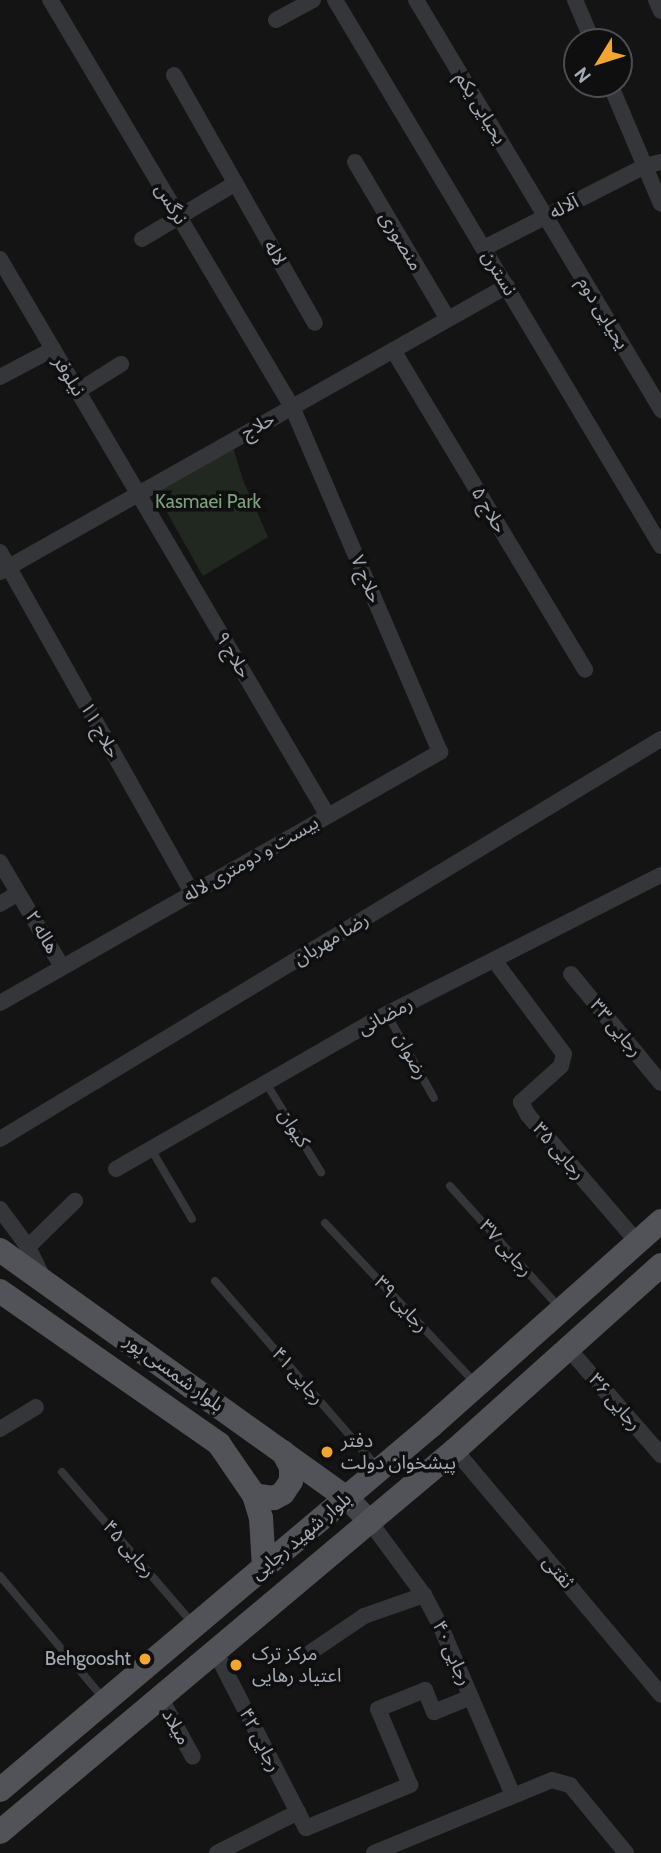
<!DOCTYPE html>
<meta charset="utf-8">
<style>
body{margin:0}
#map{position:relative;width:661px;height:1853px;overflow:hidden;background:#141415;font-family:Cabin,"Noto Sans Arabic",sans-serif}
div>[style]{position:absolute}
.green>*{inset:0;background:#202820}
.service>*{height:8px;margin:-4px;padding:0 4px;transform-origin:4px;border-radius:4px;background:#35363a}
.minor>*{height:16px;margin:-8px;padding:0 8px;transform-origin:8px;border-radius:8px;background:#35363a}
.secondary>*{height:23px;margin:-11.5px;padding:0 11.5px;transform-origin:11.5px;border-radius:11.5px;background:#43454a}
.primary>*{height:24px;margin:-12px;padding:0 12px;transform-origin:12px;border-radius:12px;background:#515359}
.dots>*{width:19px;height:19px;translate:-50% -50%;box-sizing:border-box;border:4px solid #0f0f10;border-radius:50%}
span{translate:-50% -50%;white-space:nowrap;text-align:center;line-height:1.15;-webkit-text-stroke:7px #0f0f10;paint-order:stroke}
.street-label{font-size:19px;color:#a5abb6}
.park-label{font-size:19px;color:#7ca17c}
.poi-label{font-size:19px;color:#a5abb6}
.left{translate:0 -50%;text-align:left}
.right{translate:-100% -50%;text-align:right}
.north{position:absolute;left:563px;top:28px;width:70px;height:70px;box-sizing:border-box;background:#0f0f10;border:2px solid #4b4d52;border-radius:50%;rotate:232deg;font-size:19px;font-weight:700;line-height:28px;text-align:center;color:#a5abb6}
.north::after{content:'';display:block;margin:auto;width:24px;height:32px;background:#f1a630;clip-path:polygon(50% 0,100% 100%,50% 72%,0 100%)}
</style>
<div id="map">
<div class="green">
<div style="clip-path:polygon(231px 441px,243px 480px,268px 537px,203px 576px,152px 486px)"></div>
</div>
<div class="service">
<div style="left:387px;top:1014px;width:96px;rotate:60.8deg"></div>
<div style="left:266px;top:1083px;width:105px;rotate:58.3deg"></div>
<div style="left:151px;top:1149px;width:81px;rotate:59.6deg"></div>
<div style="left:450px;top:1186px;width:164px;rotate:48deg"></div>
<div style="left:325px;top:1223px;width:219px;rotate:46.8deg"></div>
<div style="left:215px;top:1281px;width:248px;rotate:48.9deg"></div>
<div style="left:62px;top:1472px;width:201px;rotate:49.2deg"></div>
<div style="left:0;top:1576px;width:161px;rotate:49.8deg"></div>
</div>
<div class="minor">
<div style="left:335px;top:0;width:636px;rotate:59.16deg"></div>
<div style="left:416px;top:0;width:478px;rotate:59.1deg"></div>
<div style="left:575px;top:0;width:46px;rotate:66.8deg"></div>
<div style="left:656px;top:0;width:12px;rotate:66deg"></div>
<div style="left:276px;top:20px;width:42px;rotate:-28.4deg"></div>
<div style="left:174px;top:75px;width:285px;rotate:60.4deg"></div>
<div style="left:610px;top:84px;width:130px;rotate:67deg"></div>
<div style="left:355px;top:162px;width:182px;rotate:59.4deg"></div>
<div style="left:142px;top:239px;width:109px;rotate:-30.8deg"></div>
<div style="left:484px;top:248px;width:181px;rotate:-27deg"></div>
<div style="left:645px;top:166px;width:16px;rotate:-14deg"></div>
<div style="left:0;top:259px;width:646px;rotate:59.51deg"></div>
<div style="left:393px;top:350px;width:373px;rotate:59deg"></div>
<div style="left:0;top:377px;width:60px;rotate:-27.8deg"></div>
<div style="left:78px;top:391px;width:51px;rotate:-32.1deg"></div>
<div style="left:0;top:552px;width:391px;rotate:60.6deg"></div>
<div style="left:0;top:572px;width:582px;rotate:-29.43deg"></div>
<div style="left:0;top:862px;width:122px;rotate:59.4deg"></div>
<div style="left:0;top:904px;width:21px;rotate:-31deg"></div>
<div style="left:494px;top:960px;width:117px;rotate:53.3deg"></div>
<div style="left:564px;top:1054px;width:12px;rotate:104deg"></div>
<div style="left:561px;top:1066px;width:54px;rotate:138deg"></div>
<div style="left:521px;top:1102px;width:15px;rotate:62deg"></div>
<div style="left:528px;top:1115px;width:169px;rotate:49.3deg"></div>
<div style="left:571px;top:974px;width:141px;rotate:50.5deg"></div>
<div style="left:0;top:1003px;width:507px;rotate:-29.7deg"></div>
<div style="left:440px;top:752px;width:375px;rotate:-113.2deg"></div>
<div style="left:292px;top:407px;width:474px;rotate:-120.7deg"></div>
<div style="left:0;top:1139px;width:773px;rotate:-31.18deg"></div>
<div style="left:116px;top:1169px;width:299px;rotate:-29.9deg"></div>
<div style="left:375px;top:1020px;width:321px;rotate:-26.9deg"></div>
<div style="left:0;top:1209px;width:47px;rotate:53.6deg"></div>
<div style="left:28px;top:1247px;width:32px;rotate:64deg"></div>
<div style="left:28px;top:1247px;width:66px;rotate:-44.4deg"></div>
<div style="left:568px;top:1348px;width:142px;rotate:49deg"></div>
<div style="left:0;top:1429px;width:42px;rotate:-31.4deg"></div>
<div style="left:455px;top:1450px;width:320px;rotate:49.9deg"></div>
<div style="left:370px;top:1522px;width:91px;rotate:53.5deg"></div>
<div style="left:424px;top:1595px;width:34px;rotate:62deg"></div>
<div style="left:440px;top:1625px;width:185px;rotate:66.8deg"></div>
<div style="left:215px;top:1651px;width:199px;rotate:62.8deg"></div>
<div style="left:306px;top:1828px;width:113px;rotate:-22.5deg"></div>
<div style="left:410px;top:1785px;width:82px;rotate:-112.8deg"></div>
<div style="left:378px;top:1709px;width:51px;rotate:-22deg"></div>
<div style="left:425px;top:1690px;width:24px;rotate:68deg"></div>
<div style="left:434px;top:1712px;width:40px;rotate:-22deg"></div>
<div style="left:311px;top:1652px;width:64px;rotate:-34.2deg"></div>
<div style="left:364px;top:1616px;width:64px;rotate:-19.3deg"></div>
<div style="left:160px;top:1697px;width:68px;rotate:61.2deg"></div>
<div style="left:217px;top:1853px;width:91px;rotate:-26.8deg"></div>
<div style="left:374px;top:1853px;width:192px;rotate:-22.3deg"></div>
<div style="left:552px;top:1780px;width:19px;rotate:16deg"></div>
<div style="left:570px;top:1785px;width:88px;rotate:50.5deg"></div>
</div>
<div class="secondary">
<div style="left:347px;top:1498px;width:33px;rotate:46deg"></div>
</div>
<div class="primary">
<div style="left:0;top:1250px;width:427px;rotate:35.6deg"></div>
<div style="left:0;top:1291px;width:267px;rotate:34.9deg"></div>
<div style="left:219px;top:1444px;width:62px;rotate:55.5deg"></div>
<div style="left:254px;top:1495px;width:24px;rotate:73deg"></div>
<div style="left:261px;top:1518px;width:49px;rotate:86.5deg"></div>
<div style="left:254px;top:1495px;width:20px;rotate:9deg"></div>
<div style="left:274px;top:1498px;width:10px;rotate:-29deg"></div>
<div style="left:283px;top:1493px;width:14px;rotate:-56deg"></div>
<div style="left:291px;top:1481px;width:14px;rotate:-90deg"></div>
<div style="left:291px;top:1467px;width:17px;rotate:-118deg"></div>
<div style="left:0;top:1790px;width:564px;rotate:-40.18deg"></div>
<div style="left:431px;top:1426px;width:308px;rotate:-41.7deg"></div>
<div style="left:0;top:1832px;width:594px;rotate:-40.02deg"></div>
<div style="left:455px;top:1450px;width:277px;rotate:-41.9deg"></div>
</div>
<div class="dots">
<div style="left:327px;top:1452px;background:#f1a630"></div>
<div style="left:145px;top:1659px;background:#f1a630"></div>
<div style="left:236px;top:1665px;background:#f1a630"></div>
</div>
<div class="street-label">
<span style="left:481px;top:108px;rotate:59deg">یحیایی یکم</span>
<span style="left:171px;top:204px;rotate:59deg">نرگس</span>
<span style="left:564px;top:207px;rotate:-27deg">آلاله</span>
<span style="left:401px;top:241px;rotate:59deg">منصوری</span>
<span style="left:275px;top:253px;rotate:60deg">لاله</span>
<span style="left:499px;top:273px;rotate:59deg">نسترن</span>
<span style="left:603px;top:313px;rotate:59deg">یحیایی دوم</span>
<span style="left:69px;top:376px;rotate:59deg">نیلوفر</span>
<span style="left:258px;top:426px;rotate:-29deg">حلاج</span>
<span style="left:489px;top:510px;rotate:59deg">حلاج ۵</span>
<span style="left:366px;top:579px;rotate:67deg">حلاج ۷</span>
<span style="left:233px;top:655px;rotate:59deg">حلاج ۹</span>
<span style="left:100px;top:730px;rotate:61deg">حلاج ۱۱</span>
<span style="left:251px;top:859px;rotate:-30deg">بیست و دومتری لاله</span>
<span style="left:42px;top:932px;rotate:59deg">هاله ۲</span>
<span style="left:331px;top:939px;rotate:-31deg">رضا مهربان</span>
<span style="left:385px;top:1016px;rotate:-28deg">رمضانی</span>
<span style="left:616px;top:1028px;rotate:50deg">رجایی ۳۳</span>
<span style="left:411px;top:1056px;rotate:61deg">رضوان</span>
<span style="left:294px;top:1128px;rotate:58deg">کیوان</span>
<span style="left:559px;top:1151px;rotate:49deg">رجایی ۳۵</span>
<span style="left:506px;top:1248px;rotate:48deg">رجایی ۳۷</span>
<span style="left:401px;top:1304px;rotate:47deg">رجایی ۳۹</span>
<span style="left:174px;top:1373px;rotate:36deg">بلوار شمسی پور</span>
<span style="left:298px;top:1376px;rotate:49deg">رجایی ۴۱</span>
<span style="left:615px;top:1402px;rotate:49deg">رجایی ۳۶</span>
<span style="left:301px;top:1536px;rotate:-40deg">بلوار شهید رجایی</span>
<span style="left:129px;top:1549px;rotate:49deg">رجایی ۴۵</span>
<span style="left:558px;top:1572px;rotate:50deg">ثقتی</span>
<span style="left:452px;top:1653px;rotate:66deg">رجایی ۴۰</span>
<span style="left:176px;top:1727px;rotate:61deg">میلاد</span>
<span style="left:260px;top:1740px;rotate:63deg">رجایی ۴۲</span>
</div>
<div class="park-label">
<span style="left:208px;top:502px">Kasmaei Park</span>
</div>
<div class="poi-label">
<span class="left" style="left:341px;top:1452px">دفتر<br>پیشخوان دولت</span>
<span class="left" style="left:252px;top:1665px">مرکز ترک<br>اعتیاد رهایی</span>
<span class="right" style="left:131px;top:1659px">Behgoosht</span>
</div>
<div class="north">N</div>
</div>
